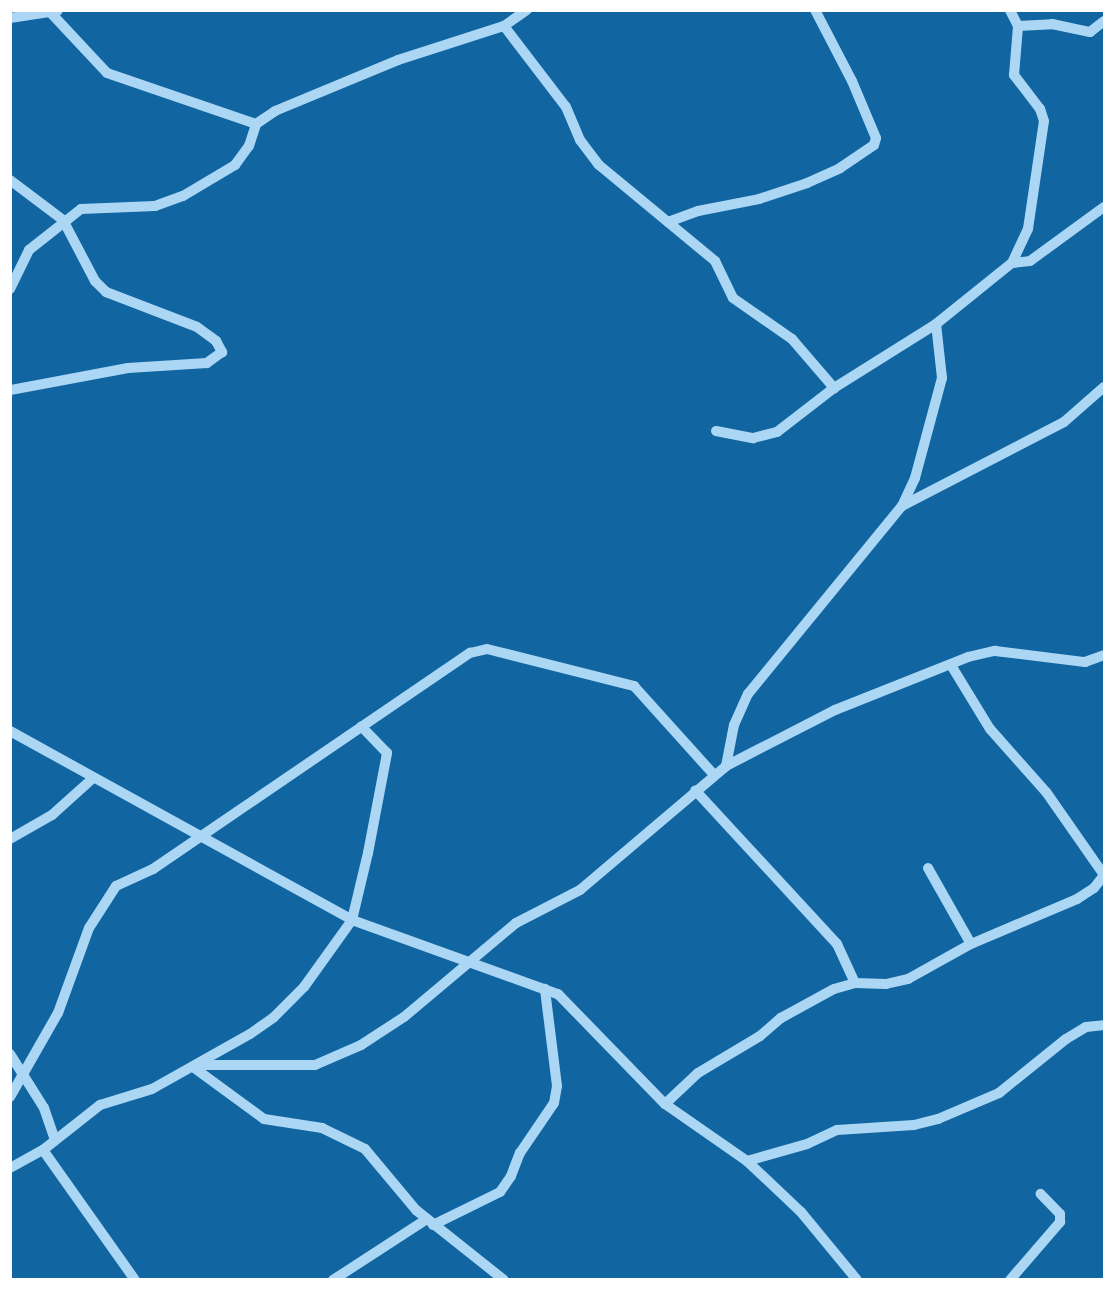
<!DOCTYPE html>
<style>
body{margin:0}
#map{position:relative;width:1115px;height:1290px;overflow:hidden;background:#1165a1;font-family:"Varela Round",sans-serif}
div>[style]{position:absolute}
.minor>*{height:10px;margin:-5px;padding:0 5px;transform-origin:5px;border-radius:5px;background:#abd7f5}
span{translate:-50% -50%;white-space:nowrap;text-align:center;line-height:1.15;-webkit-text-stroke:4.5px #1165a1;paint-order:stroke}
.frame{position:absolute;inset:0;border:12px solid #fff;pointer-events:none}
</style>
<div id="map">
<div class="minor">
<div style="left:50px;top:12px;width:83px;rotate:46.9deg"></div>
<div style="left:107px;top:73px;width:157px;rotate:18.9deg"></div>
<div style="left:10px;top:18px;width:48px;rotate:-8.5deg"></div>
<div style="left:504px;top:26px;width:102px;rotate:52.6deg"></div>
<div style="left:566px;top:107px;width:36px;rotate:67deg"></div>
<div style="left:580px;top:140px;width:31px;rotate:53deg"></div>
<div style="left:599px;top:165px;width:151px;rotate:39.6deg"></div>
<div style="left:715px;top:261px;width:41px;rotate:64.1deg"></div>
<div style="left:733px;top:298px;width:72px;rotate:34.8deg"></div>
<div style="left:792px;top:339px;width:65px;rotate:49.4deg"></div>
<div style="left:1018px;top:26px;width:34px;rotate:-3deg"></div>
<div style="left:1052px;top:24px;width:39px;rotate:12deg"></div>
<div style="left:1090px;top:32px;width:18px;rotate:-38deg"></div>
<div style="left:10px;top:180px;width:66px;rotate:37deg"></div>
<div style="left:63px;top:220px;width:69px;rotate:62.3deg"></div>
<div style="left:95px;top:281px;width:16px;rotate:45deg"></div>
<div style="left:106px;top:292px;width:97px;rotate:21deg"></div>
<div style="left:197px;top:327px;width:24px;rotate:36deg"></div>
<div style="left:216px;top:341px;width:13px;rotate:61deg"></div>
<div style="left:222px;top:352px;width:19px;rotate:144deg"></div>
<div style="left:207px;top:363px;width:79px;rotate:176.4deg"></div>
<div style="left:128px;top:368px;width:120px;rotate:169.4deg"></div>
<div style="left:668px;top:222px;width:32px;rotate:-20deg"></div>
<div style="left:698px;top:211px;width:62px;rotate:-11.1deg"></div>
<div style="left:759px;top:199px;width:51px;rotate:-18.4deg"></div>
<div style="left:807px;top:183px;width:36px;rotate:-24deg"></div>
<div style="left:840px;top:168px;width:41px;rotate:-34.1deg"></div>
<div style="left:874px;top:145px;width:7px;rotate:-74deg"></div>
<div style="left:876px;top:138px;width:62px;rotate:-112.8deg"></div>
<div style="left:852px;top:81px;width:80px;rotate:-117.5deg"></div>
<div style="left:1012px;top:263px;width:18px;rotate:-6deg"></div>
<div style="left:1030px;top:261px;width:92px;rotate:-36.1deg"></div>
<div style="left:10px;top:289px;width:43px;rotate:-64deg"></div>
<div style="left:29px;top:250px;width:66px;rotate:-38.3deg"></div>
<div style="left:81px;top:209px;width:74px;rotate:-2.3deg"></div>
<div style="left:155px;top:206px;width:30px;rotate:-20deg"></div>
<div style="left:183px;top:196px;width:61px;rotate:-30.8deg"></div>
<div style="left:235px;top:165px;width:24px;rotate:-54deg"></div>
<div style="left:249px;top:146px;width:23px;rotate:-72deg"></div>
<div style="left:256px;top:124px;width:23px;rotate:-34deg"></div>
<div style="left:275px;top:111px;width:133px;rotate:-22.5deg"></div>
<div style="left:398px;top:60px;width:111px;rotate:-17.8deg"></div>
<div style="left:504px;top:26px;width:28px;rotate:-35deg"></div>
<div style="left:716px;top:431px;width:38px;rotate:11deg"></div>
<div style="left:753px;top:438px;width:25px;rotate:-14deg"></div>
<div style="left:777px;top:432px;width:72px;rotate:-37.7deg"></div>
<div style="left:834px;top:388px;width:120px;rotate:-32.1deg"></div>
<div style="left:936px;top:324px;width:97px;rotate:-38.8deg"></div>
<div style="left:1012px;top:263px;width:38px;rotate:-65deg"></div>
<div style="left:1028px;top:229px;width:109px;rotate:-81.6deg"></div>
<div style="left:1044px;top:121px;width:13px;rotate:-108deg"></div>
<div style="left:1040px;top:109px;width:43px;rotate:-127.4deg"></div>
<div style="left:1014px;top:75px;width:49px;rotate:-85.3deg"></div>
<div style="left:1018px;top:26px;width:18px;rotate:-117deg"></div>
<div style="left:902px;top:506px;width:182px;rotate:-27.4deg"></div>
<div style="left:1064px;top:422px;width:53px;rotate:-41.2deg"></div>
<div style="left:10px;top:731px;width:391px;rotate:28.9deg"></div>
<div style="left:352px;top:920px;width:219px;rotate:19.8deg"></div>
<div style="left:558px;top:994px;width:153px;rotate:45.8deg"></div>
<div style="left:665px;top:1104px;width:100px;rotate:34.8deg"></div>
<div style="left:747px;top:1161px;width:74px;rotate:43.4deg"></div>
<div style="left:801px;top:1212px;width:88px;rotate:50.5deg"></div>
<div style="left:726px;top:766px;width:42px;rotate:-79deg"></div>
<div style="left:734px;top:725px;width:34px;rotate:-66deg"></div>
<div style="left:748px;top:694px;width:243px;rotate:-50.7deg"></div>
<div style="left:902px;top:506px;width:31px;rotate:-65deg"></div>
<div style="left:915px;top:478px;width:104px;rotate:-74.9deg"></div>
<div style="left:942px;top:378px;width:54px;rotate:-96.3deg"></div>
<div style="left:10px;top:839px;width:48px;rotate:-29.7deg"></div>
<div style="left:52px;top:815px;width:54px;rotate:-42deg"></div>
<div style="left:928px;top:868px;width:87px;rotate:60.5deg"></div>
<div style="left:855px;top:983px;width:31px;rotate:2deg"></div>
<div style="left:886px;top:984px;width:23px;rotate:-13deg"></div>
<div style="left:908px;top:979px;width:72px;rotate:-29.1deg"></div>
<div style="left:971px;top:944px;width:115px;rotate:-23deg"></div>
<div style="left:1077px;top:899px;width:20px;rotate:-33deg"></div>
<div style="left:1094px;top:888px;width:16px;rotate:-52deg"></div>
<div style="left:1104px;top:875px;width:101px;rotate:-124.9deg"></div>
<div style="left:1046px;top:792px;width:84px;rotate:-131.6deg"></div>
<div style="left:990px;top:729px;width:75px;rotate:-121.4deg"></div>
<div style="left:10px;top:1054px;width:64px;rotate:57.8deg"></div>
<div style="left:44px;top:1108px;width:34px;rotate:71deg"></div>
<div style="left:197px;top:1065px;width:118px"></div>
<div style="left:315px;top:1065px;width:50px;rotate:-23.5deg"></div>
<div style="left:361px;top:1045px;width:51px;rotate:-33.1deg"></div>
<div style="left:404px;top:1017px;width:146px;rotate:-40deg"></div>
<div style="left:516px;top:923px;width:72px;rotate:-27.3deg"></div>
<div style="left:580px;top:890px;width:192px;rotate:-40.3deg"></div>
<div style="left:726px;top:766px;width:123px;rotate:-27.2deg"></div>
<div style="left:835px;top:710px;width:143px;rotate:-21.7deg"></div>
<div style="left:968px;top:657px;width:28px;rotate:-13deg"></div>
<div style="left:995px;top:651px;width:91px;rotate:7deg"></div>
<div style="left:1085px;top:662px;width:20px;rotate:-20deg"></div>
<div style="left:193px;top:1067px;width:88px;rotate:36.2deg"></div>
<div style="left:264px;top:1119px;width:59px;rotate:8.8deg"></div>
<div style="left:322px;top:1128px;width:48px;rotate:26deg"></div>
<div style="left:365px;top:1149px;width:80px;rotate:50.1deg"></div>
<div style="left:416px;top:1210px;width:112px;rotate:38.5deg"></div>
<div style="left:10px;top:1097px;width:97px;rotate:-60.3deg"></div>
<div style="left:58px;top:1013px;width:90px;rotate:-70deg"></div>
<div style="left:89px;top:928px;width:50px;rotate:-57.3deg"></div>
<div style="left:116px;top:886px;width:41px;rotate:-24.7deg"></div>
<div style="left:153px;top:869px;width:384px;rotate:-34.3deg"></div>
<div style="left:470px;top:653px;width:17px;rotate:-13deg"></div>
<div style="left:487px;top:649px;width:152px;rotate:14.1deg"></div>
<div style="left:634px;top:686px;width:120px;rotate:48deg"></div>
<div style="left:665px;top:1104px;width:45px;rotate:-43.2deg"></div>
<div style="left:698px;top:1073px;width:72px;rotate:-30.8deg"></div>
<div style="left:760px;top:1036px;width:28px;rotate:-41deg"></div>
<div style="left:781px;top:1018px;width:60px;rotate:-28.7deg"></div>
<div style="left:834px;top:989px;width:22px;rotate:-16deg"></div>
<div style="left:855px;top:983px;width:43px;rotate:-114.8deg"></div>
<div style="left:837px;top:944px;width:209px;rotate:-132.7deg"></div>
<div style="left:43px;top:1150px;width:159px;rotate:54.7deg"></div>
<div style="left:747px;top:1161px;width:62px;rotate:-15.8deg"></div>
<div style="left:807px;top:1144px;width:33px;rotate:-25deg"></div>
<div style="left:837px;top:1130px;width:77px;rotate:-3.7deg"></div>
<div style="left:914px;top:1125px;width:25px;rotate:-14deg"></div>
<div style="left:938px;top:1119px;width:66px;rotate:-23.1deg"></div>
<div style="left:999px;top:1093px;width:86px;rotate:-38.9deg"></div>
<div style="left:1066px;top:1039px;width:23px;rotate:-31deg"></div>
<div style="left:1086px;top:1027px;width:18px;rotate:-6deg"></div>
<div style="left:10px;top:1168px;width:38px;rotate:-29deg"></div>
<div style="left:43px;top:1150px;width:73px;rotate:-38.3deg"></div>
<div style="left:100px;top:1105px;width:54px;rotate:-17.1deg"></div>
<div style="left:152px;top:1089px;width:112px;rotate:-29.3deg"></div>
<div style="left:250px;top:1034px;width:29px;rotate:-35deg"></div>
<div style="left:274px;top:1017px;width:42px;rotate:-45deg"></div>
<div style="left:304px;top:987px;width:82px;rotate:-54.4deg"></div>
<div style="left:352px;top:920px;width:69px;rotate:-76.6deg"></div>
<div style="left:368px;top:853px;width:102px;rotate:-79.2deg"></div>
<div style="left:387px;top:753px;width:37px;rotate:-134deg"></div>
<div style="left:433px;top:1225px;width:75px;rotate:-26.2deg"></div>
<div style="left:500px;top:1192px;width:19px;rotate:-55deg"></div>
<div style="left:511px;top:1176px;width:25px;rotate:-69deg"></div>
<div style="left:520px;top:1153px;width:60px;rotate:-55.8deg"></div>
<div style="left:554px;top:1103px;width:17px;rotate:-80deg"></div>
<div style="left:557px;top:1086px;width:98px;rotate:-97.1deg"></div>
<div style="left:333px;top:1280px;width:112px;rotate:-33deg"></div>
<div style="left:1010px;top:1280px;width:77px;rotate:-49.2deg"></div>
<div style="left:1060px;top:1222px;width:8px;rotate:-90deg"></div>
<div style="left:1060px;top:1214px;width:28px;rotate:-134deg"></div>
</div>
<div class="frame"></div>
</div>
